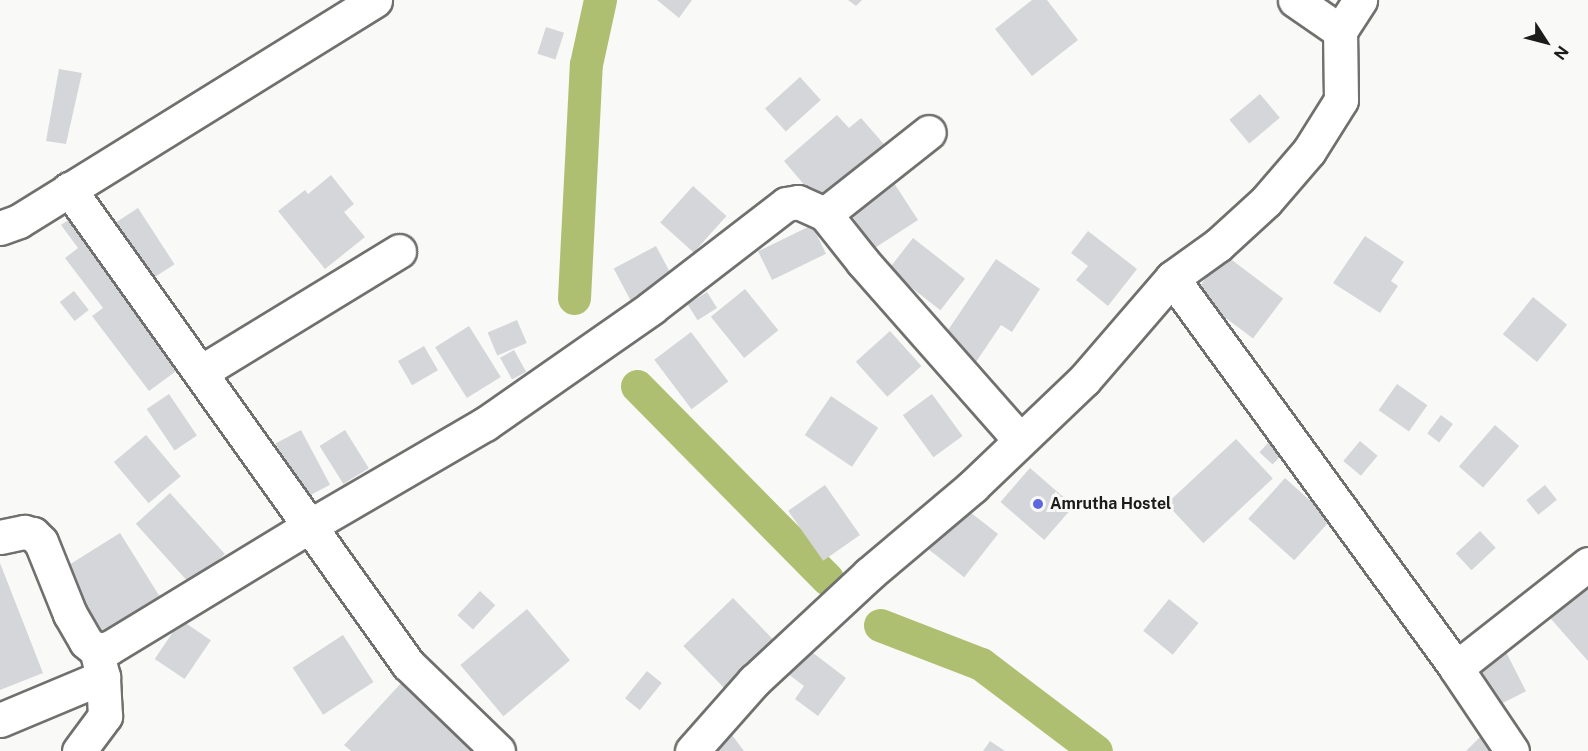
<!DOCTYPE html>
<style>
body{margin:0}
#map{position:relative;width:1588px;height:751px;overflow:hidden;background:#f9faf7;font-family:"Public Sans",sans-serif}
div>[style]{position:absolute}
.canal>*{height:33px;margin:-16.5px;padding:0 16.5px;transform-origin:16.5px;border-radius:16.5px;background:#afbf71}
.building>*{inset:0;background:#d5d6d9;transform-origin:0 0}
.roads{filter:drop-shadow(2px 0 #70716e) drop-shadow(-2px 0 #70716e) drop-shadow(0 2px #70716e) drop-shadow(0 -2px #70716e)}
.minor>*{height:33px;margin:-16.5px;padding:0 16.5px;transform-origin:16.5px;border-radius:16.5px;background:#fff}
.dots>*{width:16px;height:16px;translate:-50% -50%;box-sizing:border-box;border:3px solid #f9faf7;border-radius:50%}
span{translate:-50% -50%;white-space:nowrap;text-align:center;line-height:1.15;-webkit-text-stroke:6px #f9faf7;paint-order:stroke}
.poi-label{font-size:16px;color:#1c1c1b;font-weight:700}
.left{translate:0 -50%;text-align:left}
.north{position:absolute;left:1516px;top:12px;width:60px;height:60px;-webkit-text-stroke:4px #f9faf7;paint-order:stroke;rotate:126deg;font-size:16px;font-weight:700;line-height:24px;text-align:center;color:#1c1c1b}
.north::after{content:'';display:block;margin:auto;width:21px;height:27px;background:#1c1c1b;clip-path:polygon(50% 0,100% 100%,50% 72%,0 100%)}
</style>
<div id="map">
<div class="canal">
<div style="left:574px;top:298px;width:234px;rotate:-87.1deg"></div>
<div style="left:586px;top:64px;width:66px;rotate:-77.7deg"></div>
<div style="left:637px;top:386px;width:271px;rotate:45.4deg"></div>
<div style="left:880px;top:625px;width:108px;rotate:21.1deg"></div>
<div style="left:981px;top:664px;width:144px;rotate:37.1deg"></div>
</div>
<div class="building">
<div style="clip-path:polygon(657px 0,692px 0,679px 18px)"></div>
<div style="clip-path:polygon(848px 0,862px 0,856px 6px)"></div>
<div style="clip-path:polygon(1032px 0,1047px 0,1078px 40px,1032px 76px,995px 29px)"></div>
<div style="left:546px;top:27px;width:19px;height:28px;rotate:18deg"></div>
<div style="clip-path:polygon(59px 69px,82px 73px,66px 144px,46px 141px)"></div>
<div style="left:800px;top:77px;width:31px;height:47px;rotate:48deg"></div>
<div style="left:1260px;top:94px;width:31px;height:40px;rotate:50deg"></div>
<div style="clip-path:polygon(837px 115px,849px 128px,861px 118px,889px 150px,823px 207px,784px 161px)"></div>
<div style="clip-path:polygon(331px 175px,354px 204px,344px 212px,365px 237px,325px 269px,278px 211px,305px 190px,308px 194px)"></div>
<div style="left:894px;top:183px;width:44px;height:53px;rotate:57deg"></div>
<div style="left:693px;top:186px;width:45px;height:49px;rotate:42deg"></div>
<div style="left:138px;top:208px;width:67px;height:33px;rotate:57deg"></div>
<div style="clip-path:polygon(74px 216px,149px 315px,142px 320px,179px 369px,149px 391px,92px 316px,103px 308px,65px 258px,78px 248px,61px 225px)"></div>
<div style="left:812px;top:225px;width:32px;height:60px;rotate:64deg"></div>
<div style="clip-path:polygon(1088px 231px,1137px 269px,1108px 306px,1076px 280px,1088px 266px,1071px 253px)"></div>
<div style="clip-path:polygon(1365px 236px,1404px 262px,1391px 281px,1398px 286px,1380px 313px,1333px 283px)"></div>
<div style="left:913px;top:238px;width:66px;height:40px;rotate:38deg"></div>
<div style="left:656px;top:246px;width:36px;height:48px;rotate:62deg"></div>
<div style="left:1224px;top:254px;width:74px;height:50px;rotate:37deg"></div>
<div style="clip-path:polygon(996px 259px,1040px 289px,1012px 332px,1001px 325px,974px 365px,940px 342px)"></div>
<div style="left:745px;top:289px;width:53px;height:44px;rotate:51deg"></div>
<div style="left:74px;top:291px;width:24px;height:18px;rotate:52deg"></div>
<div style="left:707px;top:292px;width:19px;height:23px;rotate:58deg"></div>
<div style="left:1533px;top:297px;width:44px;height:48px;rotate:39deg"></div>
<div style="left:517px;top:320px;width:25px;height:32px;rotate:67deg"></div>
<div style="left:469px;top:326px;width:60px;height:40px;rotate:58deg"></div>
<div style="left:890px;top:331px;width:47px;height:46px;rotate:48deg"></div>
<div style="left:691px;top:332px;width:62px;height:46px;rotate:53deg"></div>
<div style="left:424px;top:346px;width:28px;height:30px;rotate:60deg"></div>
<div style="left:514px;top:350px;width:25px;height:16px;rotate:61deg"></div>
<div style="left:1397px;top:384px;width:37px;height:32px;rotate:35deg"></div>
<div style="left:169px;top:394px;width:50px;height:27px;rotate:56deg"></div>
<div style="left:932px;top:394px;width:52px;height:36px;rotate:54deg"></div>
<div style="left:831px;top:396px;width:57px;height:47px;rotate:34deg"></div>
<div style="left:1441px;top:415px;width:15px;height:23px;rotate:37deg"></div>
<div style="left:1495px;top:425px;width:32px;height:55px;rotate:41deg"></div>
<div style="left:301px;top:430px;width:62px;height:29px;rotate:62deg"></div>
<div style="left:345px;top:430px;width:45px;height:30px;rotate:58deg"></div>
<div style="left:146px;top:435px;width:54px;height:42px;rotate:50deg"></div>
<div style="left:1236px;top:439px;width:54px;height:95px;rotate:47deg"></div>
<div style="left:1360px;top:441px;width:23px;height:26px;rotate:40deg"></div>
<div style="left:1269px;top:442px;width:18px;height:14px;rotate:43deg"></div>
<div style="left:1030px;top:468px;width:58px;height:45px;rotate:41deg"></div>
<div style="left:1285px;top:478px;width:62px;height:55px;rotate:42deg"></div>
<div style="left:825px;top:485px;width:61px;height:45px;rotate:55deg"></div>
<div style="left:1545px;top:485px;width:19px;height:24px;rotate:51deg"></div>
<div style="left:170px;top:493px;width:82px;height:46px;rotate:48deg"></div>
<div style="left:961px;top:505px;width:47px;height:55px;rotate:38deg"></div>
<div style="left:1480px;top:531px;width:23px;height:33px;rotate:47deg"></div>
<div style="left:120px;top:533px;width:77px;height:76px;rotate:58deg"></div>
<div style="clip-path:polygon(0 563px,43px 673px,0 690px)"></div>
<div style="clip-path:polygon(1580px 579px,1588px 588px,1588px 661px,1544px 611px)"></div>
<div style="left:480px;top:591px;width:21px;height:33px;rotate:43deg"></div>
<div style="left:733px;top:598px;width:62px;height:69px;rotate:46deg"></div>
<div style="left:1169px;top:599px;width:38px;height:41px;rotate:39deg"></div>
<div style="left:527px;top:609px;width:67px;height:87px;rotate:50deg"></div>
<div style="left:181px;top:620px;width:36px;height:47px;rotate:34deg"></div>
<div style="left:343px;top:635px;width:56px;height:60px;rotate:57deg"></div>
<div style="clip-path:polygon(804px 646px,846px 678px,818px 716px,795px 699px,804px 686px,784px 671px)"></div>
<div style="left:1506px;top:652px;width:44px;height:30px;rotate:63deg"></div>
<div style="left:647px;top:671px;width:19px;height:35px;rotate:39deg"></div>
<div style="clip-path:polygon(403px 681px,474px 747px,470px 751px,351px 751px,344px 745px)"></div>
<div style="clip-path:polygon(729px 731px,744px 751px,702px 751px)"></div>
<div style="clip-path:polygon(1481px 736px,1497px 751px,1466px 751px)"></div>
<div style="clip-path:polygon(990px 741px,1005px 751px,983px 751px)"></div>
</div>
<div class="roads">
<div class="minor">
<div style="left:1295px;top:0;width:55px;rotate:34.6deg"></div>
<div style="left:69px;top:189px;width:584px;rotate:54.49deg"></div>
<div style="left:408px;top:664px;width:125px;rotate:44deg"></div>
<div style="left:825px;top:214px;width:132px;rotate:-38.3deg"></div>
<div style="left:0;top:228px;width:20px;rotate:-20deg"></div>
<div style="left:19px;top:221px;width:419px;rotate:-31.8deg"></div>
<div style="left:1172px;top:278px;width:482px;rotate:53.9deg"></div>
<div style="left:1456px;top:668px;width:100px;rotate:56deg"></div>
<div style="left:201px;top:372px;width:232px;rotate:-31.4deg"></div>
<div style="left:0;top:537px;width:25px;rotate:-12deg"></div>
<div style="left:24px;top:532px;width:9px;rotate:13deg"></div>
<div style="left:33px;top:534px;width:11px;rotate:45deg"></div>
<div style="left:41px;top:542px;width:78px;rotate:68.1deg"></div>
<div style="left:70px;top:614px;width:32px;rotate:60deg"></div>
<div style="left:86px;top:642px;width:13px;rotate:39deg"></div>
<div style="left:96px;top:650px;width:13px;rotate:-9deg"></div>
<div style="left:109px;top:648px;width:233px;rotate:-31.3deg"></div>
<div style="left:308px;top:527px;width:205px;rotate:-30.2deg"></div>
<div style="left:485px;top:424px;width:203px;rotate:-34.9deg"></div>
<div style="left:651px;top:308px;width:170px;rotate:-37.6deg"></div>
<div style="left:786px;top:204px;width:12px;rotate:-9deg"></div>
<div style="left:798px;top:202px;width:30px;rotate:24deg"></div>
<div style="left:825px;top:214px;width:61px;rotate:51.6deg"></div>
<div style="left:863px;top:262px;width:237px;rotate:48.6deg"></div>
<div style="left:1456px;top:668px;width:168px;rotate:-38.2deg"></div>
<div style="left:0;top:720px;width:112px;rotate:-22.7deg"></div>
<div style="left:79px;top:751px;width:44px;rotate:-53.4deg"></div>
<div style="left:105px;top:716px;width:39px;rotate:-93deg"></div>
<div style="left:103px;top:677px;width:21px;rotate:-104deg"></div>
<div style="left:692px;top:751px;width:94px;rotate:-48.5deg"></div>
<div style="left:754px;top:681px;width:157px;rotate:-42.9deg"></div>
<div style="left:869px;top:574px;width:136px;rotate:-40.2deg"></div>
<div style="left:973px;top:486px;width:153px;rotate:-43.7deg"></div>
<div style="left:1084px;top:380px;width:135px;rotate:-49.2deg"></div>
<div style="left:1172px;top:278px;width:57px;rotate:-35.7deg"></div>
<div style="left:1218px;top:245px;width:65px;rotate:-42.5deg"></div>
<div style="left:1266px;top:201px;width:66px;rotate:-49.3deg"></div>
<div style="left:1309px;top:151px;width:60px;rotate:-57.9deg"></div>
<div style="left:1341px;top:100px;width:69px;rotate:-90.8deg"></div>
<div style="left:1340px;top:31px;width:37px;rotate:-57deg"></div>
</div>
</div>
<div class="dots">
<div style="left:1038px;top:504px;background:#5d68df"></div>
</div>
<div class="poi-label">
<span class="left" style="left:1050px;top:504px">Amrutha Hostel</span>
</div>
<div class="north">N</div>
</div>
